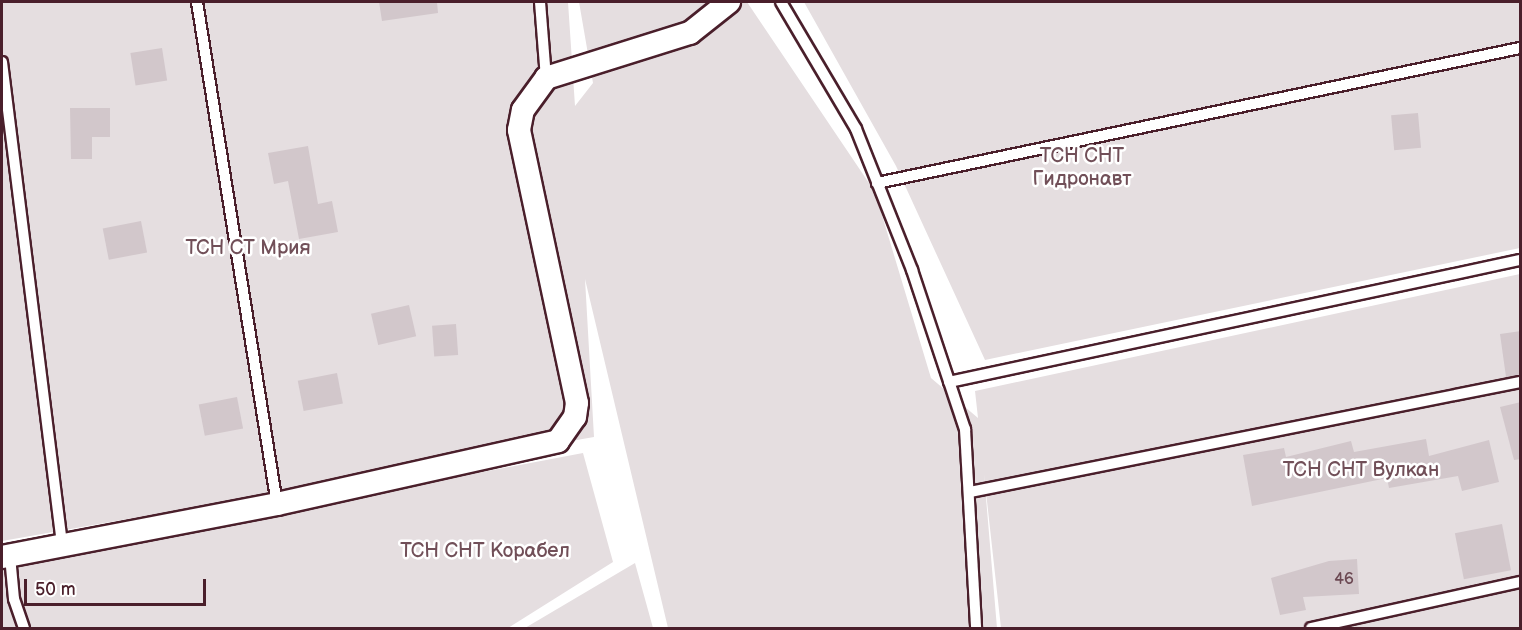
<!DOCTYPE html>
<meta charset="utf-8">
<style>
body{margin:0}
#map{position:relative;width:1522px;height:630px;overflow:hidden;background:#fff;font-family:"Balsamiq Sans",sans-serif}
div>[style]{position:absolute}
.green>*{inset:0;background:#e5dee0}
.building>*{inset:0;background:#d2c7cb;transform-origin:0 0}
.roads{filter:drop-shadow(2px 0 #4a1f2b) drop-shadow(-2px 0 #4a1f2b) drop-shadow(0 2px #4a1f2b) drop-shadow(0 -2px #4a1f2b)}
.lane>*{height:10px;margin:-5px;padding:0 5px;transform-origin:5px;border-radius:5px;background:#fff}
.street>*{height:22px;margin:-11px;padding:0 11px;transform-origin:11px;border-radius:11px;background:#fff}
span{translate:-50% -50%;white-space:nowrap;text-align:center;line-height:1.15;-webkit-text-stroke:5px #fff;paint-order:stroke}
.number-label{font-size:16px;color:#6c4953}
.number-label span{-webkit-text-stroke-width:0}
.park-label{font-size:20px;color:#714f58}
.frame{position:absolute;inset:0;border:3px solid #4a1f2b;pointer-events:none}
.scale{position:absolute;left:24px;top:579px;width:182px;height:27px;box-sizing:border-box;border:3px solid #4a1f2b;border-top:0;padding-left:8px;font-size:18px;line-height:21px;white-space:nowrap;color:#4a1f2b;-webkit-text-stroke:4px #fff;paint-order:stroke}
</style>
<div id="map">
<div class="green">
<div style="clip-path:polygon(2px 2px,568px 2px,575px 106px,593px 83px,579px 2px,747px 2px,875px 192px,931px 378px,978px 418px,975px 391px,1520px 274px,1520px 628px,1001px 628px,984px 474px,997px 628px,668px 628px,585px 279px,594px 437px,2px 541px)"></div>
<div style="clip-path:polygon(804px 2px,1520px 2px,1520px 248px,985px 360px,896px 166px)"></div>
<div style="clip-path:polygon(583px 453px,613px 562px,508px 628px,2px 628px,2px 563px)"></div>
<div style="clip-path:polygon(635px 563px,653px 628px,525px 628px)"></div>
</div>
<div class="building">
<div style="clip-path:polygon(379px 2px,437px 2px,438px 13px,382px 21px)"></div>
<div style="left:162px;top:48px;width:33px;height:32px;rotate:81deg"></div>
<div style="clip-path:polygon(70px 108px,110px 108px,110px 137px,92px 137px,92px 159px,71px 159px)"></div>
<div style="left:1418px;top:113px;width:35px;height:27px;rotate:85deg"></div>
<div style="clip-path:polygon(308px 146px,318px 204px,332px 201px,338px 232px,299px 239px,288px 181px,274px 184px,268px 153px)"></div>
<div style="left:141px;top:221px;width:32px;height:39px;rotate:79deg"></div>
<div style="left:409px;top:305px;width:32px;height:39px;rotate:77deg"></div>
<div style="left:456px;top:324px;width:31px;height:24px;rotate:86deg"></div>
<div style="clip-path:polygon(1521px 331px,1521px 375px,1506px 377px,1500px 334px)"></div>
<div style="left:337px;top:373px;width:31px;height:40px;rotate:79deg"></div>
<div style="left:237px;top:397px;width:32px;height:39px;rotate:79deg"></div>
<div style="clip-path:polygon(1521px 402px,1521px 459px,1514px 460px,1500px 407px)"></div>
<div style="clip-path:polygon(1426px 439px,1429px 456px,1489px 440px,1499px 482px,1462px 491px,1458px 476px,1389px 488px,1387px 478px,1252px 506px,1243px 455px,1284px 448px,1286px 457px,1351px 441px,1354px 452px)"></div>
<div style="left:1502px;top:524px;width:47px;height:48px;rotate:79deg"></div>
<div style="clip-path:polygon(1357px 559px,1359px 594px,1303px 597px,1306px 610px,1280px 615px,1271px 578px,1329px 561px)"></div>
</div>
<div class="roads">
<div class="lane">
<div style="left:197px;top:2px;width:508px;rotate:80.95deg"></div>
<div style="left:540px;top:2px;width:76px;rotate:85.5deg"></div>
<div style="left:781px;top:2px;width:147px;rotate:59.4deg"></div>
<div style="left:856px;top:129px;width:152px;rotate:68.3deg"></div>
<div style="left:912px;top:270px;width:168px;rotate:71.6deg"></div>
<div style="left:965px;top:429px;width:199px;rotate:86.8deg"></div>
<div style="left:2px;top:62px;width:488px;rotate:82.9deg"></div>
<div style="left:877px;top:183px;width:657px;rotate:-11.86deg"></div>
<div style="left:949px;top:382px;width:584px;rotate:-12.06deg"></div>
<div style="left:970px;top:492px;width:561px;rotate:-11.31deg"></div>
<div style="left:10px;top:556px;width:43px;rotate:84.7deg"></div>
<div style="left:14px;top:599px;width:31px;rotate:71deg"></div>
<div style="left:1311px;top:628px;width:214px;rotate:-12.4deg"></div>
</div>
<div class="street">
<div style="left:2px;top:557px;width:280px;rotate:-10.9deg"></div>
<div style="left:277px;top:504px;width:288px;rotate:-12.6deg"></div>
<div style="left:558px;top:441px;width:29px;rotate:-55deg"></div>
<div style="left:575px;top:417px;width:14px;rotate:-82deg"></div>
<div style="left:577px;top:403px;width:279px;rotate:-102deg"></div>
<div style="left:519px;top:130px;width:20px;rotate:-79deg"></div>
<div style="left:523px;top:110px;width:39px;rotate:-54deg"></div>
<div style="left:546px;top:78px;width:151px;rotate:-17.4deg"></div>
<div style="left:690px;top:33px;width:50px;rotate:-38.5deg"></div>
</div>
</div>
<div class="number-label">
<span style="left:1344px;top:580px">46</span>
</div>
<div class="park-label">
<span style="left:1082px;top:168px">ТСН СНТ<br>Гидронавт</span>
<span style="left:248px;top:248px">ТСН СТ Мрия</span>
<span style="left:1361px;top:470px">ТСН СНТ Вулкан</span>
<span style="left:485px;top:551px">ТСН СНТ Корабел</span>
</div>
<div class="frame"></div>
<div class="scale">50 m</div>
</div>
